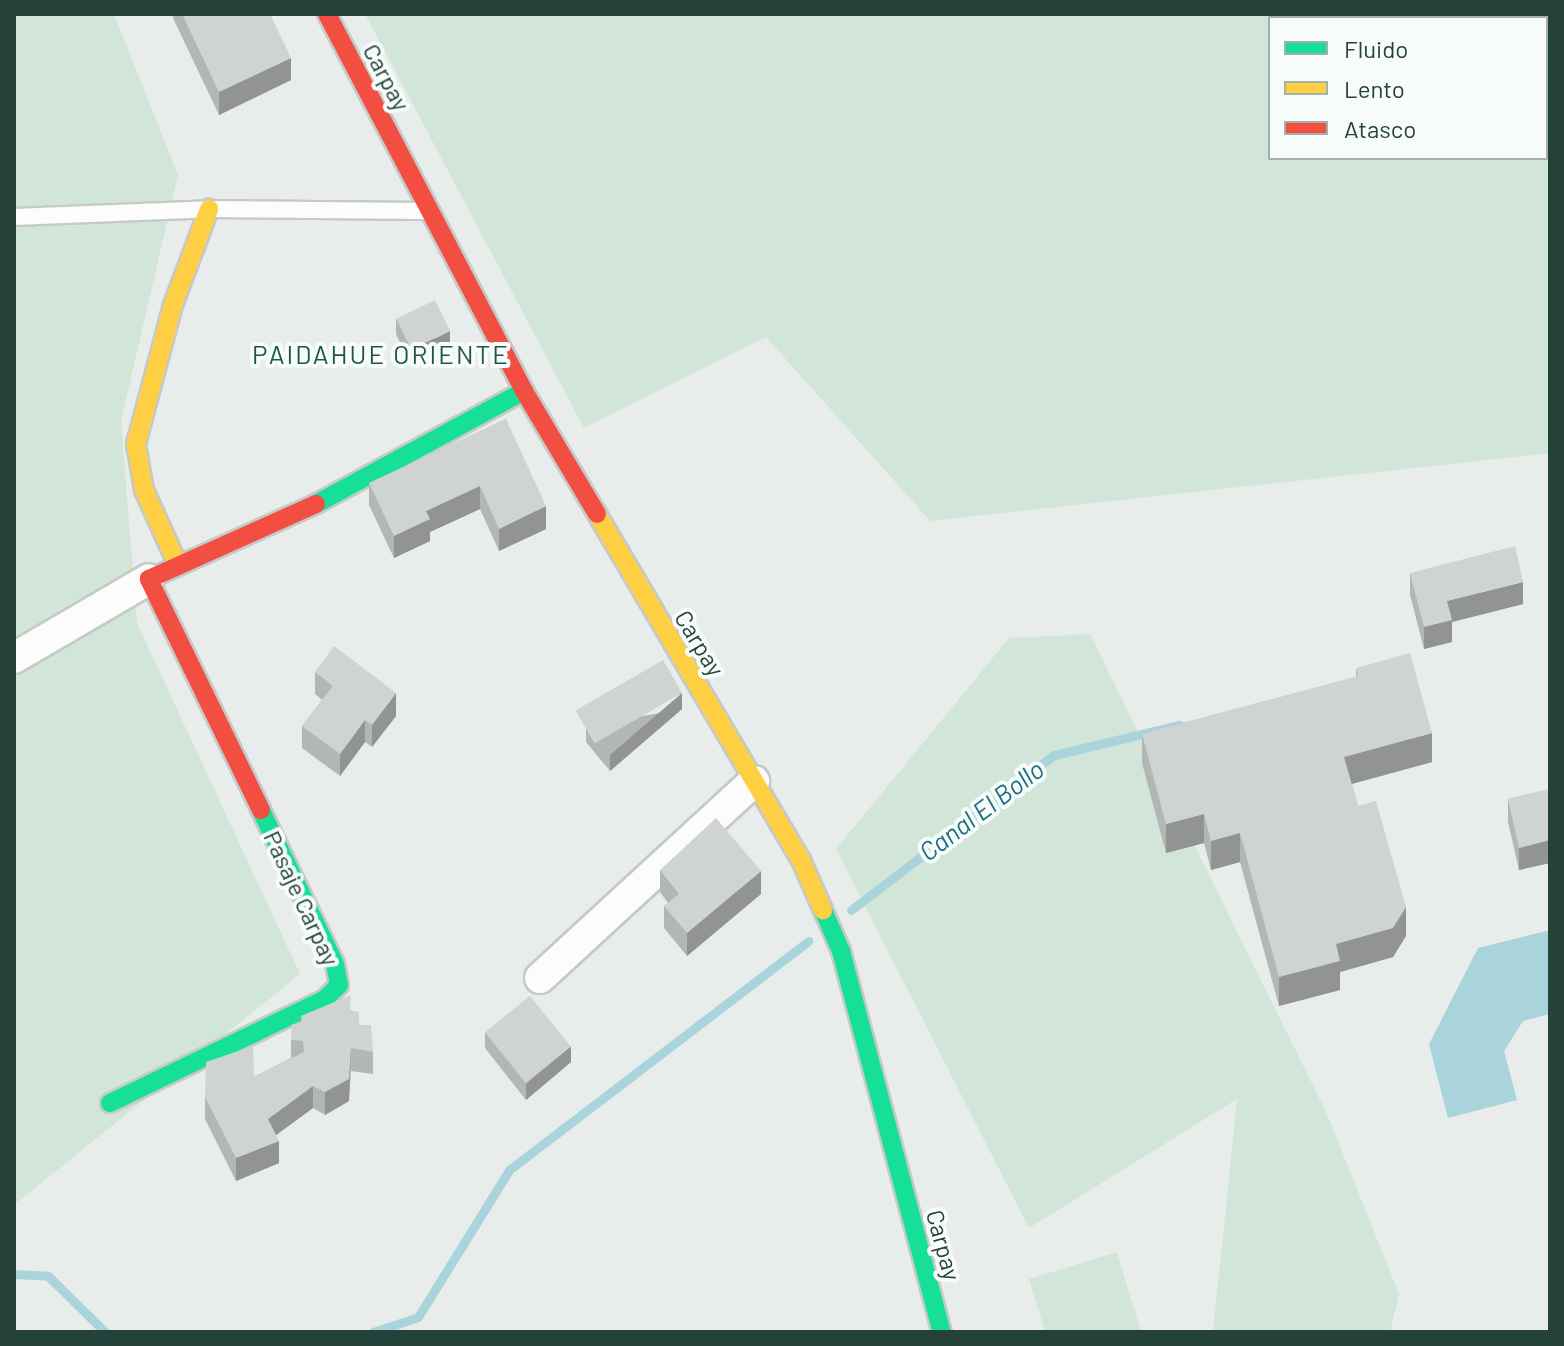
<!DOCTYPE html>
<style>
body{margin:0}
#map{position:relative;width:1564px;height:1346px;overflow:hidden;background:#e8edeb;font-family:Barlow,sans-serif}
div>[style]{position:absolute}
.green>*{inset:0;background:#d1e6d8}
.water>*{inset:0;background:#a9d4db}
.stream>*{height:9px;margin:-4.5px;padding:0 4.5px;transform-origin:4.5px;border-radius:4.5px;background:#a9d4db}
.roads{filter:drop-shadow(2px 0 #c5cac8) drop-shadow(-2px 0 #c5cac8) drop-shadow(0 2px #c5cac8) drop-shadow(0 -2px #c5cac8)}
.lane>*{height:16px;margin:-8px;padding:0 8px;transform-origin:8px;border-radius:8px;background:#fcfcfc}
.street>*{height:30px;margin:-15px;padding:0 15px;transform-origin:15px;border-radius:15px;background:#fcfcfc}
.fast>*{height:18px;margin:-9px;padding:0 9px;transform-origin:9px;border-radius:9px;background:#16e098}
.slow>*{height:18px;margin:-9px;padding:0 9px;transform-origin:9px;border-radius:9px;background:#ffcf43}
.jam>*{height:18px;margin:-9px;padding:0 9px;transform-origin:9px;border-radius:9px;background:#f24e42}
.wall>*{inset:0;background:#b2b6b5}
.shaded-wall>*{inset:0;background:#919493}
.building>*{inset:0;background:#cfd4d2;transform-origin:0 0}
span{translate:-50% -50%;white-space:nowrap;text-align:center;line-height:1.15;-webkit-text-stroke:8px #f7fbf9;paint-order:stroke}
.street-label{font-size:24px;color:#24423a}
.neighbourhood-label{font-size:26px;color:#1f5548;letter-spacing:2px}
.water-label{font-size:26px;color:#1c6f80;font-style:italic}
.frame{position:absolute;inset:0;border:16px solid #24423a;pointer-events:none}
.legend{position:absolute;left:1268px;top:16px;width:280px;height:144px;box-sizing:border-box;background:#f7fbf9;border:2px solid #a3b1ad;margin:0;padding:10px 14px;list-style:none;font-size:24px;color:#24423a}
.legend li{display:flex;align-items:center;gap:16px;height:40px}
.legend b{width:40px;border:2px solid #a3b1ad}
</style>
<div id="map">
<div class="green">
<div style="clip-path:polygon(14px 14px,114px 14px,178px 175px,121px 421px,137px 623px,300px 974px,14px 1205px)"></div>
<div style="clip-path:polygon(evenodd,365px 14px,1550px 14px,1550px 453px,930px 521px,766px 337px,584px 428px,365px 14px,1546px 18px,1546px 158px,1270px 158px,1270px 18px,1546px 18px)"></div>
<div style="clip-path:polygon(1090px 634px,1327px 1114px,1399px 1294px,1390px 1332px,1213px 1332px,1237px 1099px,1029px 1228px,836px 849px,1009px 638px)"></div>
<div style="clip-path:polygon(1117px 1252px,1141px 1332px,1045px 1332px,1029px 1279px)"></div>
</div>
<div class="water">
<div style="clip-path:polygon(1550px 930px,1550px 1014px,1523px 1021px,1504px 1051px,1517px 1100px,1448px 1118px,1429px 1044px,1478px 948px)"></div>
</div>
<div class="stream">
<div style="left:851px;top:910px;width:255px;rotate:-37.4deg"></div>
<div style="left:1054px;top:755px;width:129px;rotate:-13.5deg"></div>
<div style="left:14px;top:1274px;width:34px;rotate:3deg"></div>
<div style="left:48px;top:1276px;width:80px;rotate:44.5deg"></div>
<div style="left:373px;top:1332px;width:47px;rotate:-18.4deg"></div>
<div style="left:418px;top:1317px;width:173px;rotate:-58.2deg"></div>
<div style="left:509px;top:1170px;width:377px;rotate:-37.4deg"></div>
</div>
<div class="roads">
<div class="lane">
<div style="left:14px;top:217px;width:195px;rotate:-2.3deg"></div>
<div style="left:209px;top:209px;width:215px;rotate:0.5deg"></div>
</div>
<div class="street">
<div style="left:14px;top:658px;width:156px;rotate:-30.3deg"></div>
<div style="left:540px;top:978px;width:291px;rotate:-42.6deg"></div>
</div>
<div class="fast">
<div style="left:316px;top:504px;width:237px;rotate:-28.5deg"></div>
<div style="left:823px;top:910px;width:45px;rotate:66.3deg"></div>
<div style="left:841px;top:951px;width:394px;rotate:75.2deg"></div>
<div style="left:110px;top:1103px;width:239px;rotate:-25.8deg"></div>
<div style="left:325px;top:999px;width:20px;rotate:-45deg"></div>
<div style="left:339px;top:985px;width:21px;rotate:-101deg"></div>
<div style="left:335px;top:964px;width:171px;rotate:-115.7deg"></div>
</div>
<div class="slow">
<div style="left:597px;top:514px;width:402px;rotate:59.5deg"></div>
<div style="left:801px;top:860px;width:55px;rotate:66.3deg"></div>
<div style="left:177px;top:563px;width:80px;rotate:-114.3deg"></div>
<div style="left:144px;top:490px;width:47px;rotate:-99.9deg"></div>
<div style="left:136px;top:444px;width:144px;rotate:-75.1deg"></div>
<div style="left:173px;top:305px;width:103px;rotate:-69.4deg"></div>
</div>
<div class="jam">
<div style="left:327px;top:14px;width:425px;rotate:62.4deg"></div>
<div style="left:524px;top:391px;width:143px;rotate:59.3deg"></div>
<div style="left:261px;top:810px;width:257px;rotate:-115.9deg"></div>
<div style="left:149px;top:579px;width:183px;rotate:-24.2deg"></div>
</div>
</div>
<div class="wall">
<div style="clip-path:polygon(173px 14px,270px 14px,291px 80px,219px 115px,173px 18px)"></div>
<div style="clip-path:polygon(396px 319px,450px 346px,411px 365px,396px 334px)"></div>
<div style="clip-path:polygon(506px 419px,546px 529px,499px 551px,480px 509px,430px 532px,430px 541px,394px 558px,369px 505px,369px 483px)"></div>
<div style="clip-path:polygon(1410px 573px,1523px 604px,1452px 622px,1452px 642px,1424px 649px,1410px 595px)"></div>
<div style="clip-path:polygon(1356px 668px,1432px 762px,1352px 784px,1358px 806px,1406px 936px,1393px 957px,1340px 972px,1340px 990px,1279px 1006px,1240px 862px,1211px 870px,1204px 843px,1166px 853px,1142px 763px,1142px 734px,1356px 677px)"></div>
<div style="clip-path:polygon(315px 672px,396px 716px,372px 747px,365px 742px,340px 776px,302px 748px,302px 726px,322px 700px,315px 694px)"></div>
<div style="clip-path:polygon(682px 709px,610px 771px,586px 742px,586px 726px)"></div>
<div style="clip-path:polygon(1550px 789px,1550px 863px,1519px 870px,1508px 822px,1508px 799px)"></div>
<div style="clip-path:polygon(660px 870px,761px 894px,687px 956px,664px 928px,664px 906px,668px 903px,660px 892px)"></div>
<div style="clip-path:polygon(351px 1010px,373px 1052px,373px 1074px,351px 1071px,349px 1101px,325px 1115px,313px 1108px,276px 1135px,279px 1163px,236px 1181px,205px 1119px,205px 1097px,254px 1077px,291px 1058px,291px 1040px,301px 1024px)"></div>
<div style="clip-path:polygon(485px 1033px,571px 1062px,526px 1100px,485px 1048px)"></div>
</div>
<div class="shaded-wall">
<div style="clip-path:polygon(291px 58px,291px 80px,219px 115px,219px 92px)"></div>
<div style="clip-path:polygon(450px 331px,450px 346px,411px 365px,411px 350px)"></div>
<div style="clip-path:polygon(480px 486px,480px 509px,430px 532px,430px 541px,394px 558px,394px 536px,426px 511px)"></div>
<div style="clip-path:polygon(546px 506px,546px 529px,499px 551px,499px 529px)"></div>
<div style="clip-path:polygon(1523px 582px,1523px 604px,1452px 622px,1452px 642px,1424px 649px,1424px 627px,1447px 601px)"></div>
<div style="clip-path:polygon(396px 693px,396px 716px,372px 747px,372px 725px)"></div>
<div style="clip-path:polygon(682px 693px,682px 709px,610px 771px,610px 755px)"></div>
<div style="clip-path:polygon(365px 720px,365px 742px,340px 776px,340px 754px)"></div>
<div style="clip-path:polygon(1432px 733px,1432px 762px,1344px 786px,1344px 757px)"></div>
<div style="clip-path:polygon(1204px 814px,1204px 843px,1166px 853px,1166px 824px)"></div>
<div style="clip-path:polygon(1240px 833px,1240px 862px,1211px 870px,1211px 841px)"></div>
<div style="clip-path:polygon(1550px 840px,1550px 863px,1519px 870px,1519px 848px)"></div>
<div style="clip-path:polygon(761px 871px,761px 894px,687px 956px,687px 933px)"></div>
<div style="clip-path:polygon(1406px 907px,1406px 936px,1393px 957px,1340px 972px,1340px 990px,1279px 1006px,1279px 977px,1336px 944px)"></div>
<div style="clip-path:polygon(571px 1046px,571px 1062px,526px 1100px,526px 1084px)"></div>
<div style="clip-path:polygon(351px 1048px,349px 1101px,325px 1115px,325px 1092px)"></div>
<div style="clip-path:polygon(313px 1086px,313px 1108px,268px 1141px,268px 1119px)"></div>
<div style="clip-path:polygon(279px 1141px,279px 1163px,236px 1181px,236px 1158px)"></div>
</div>
<div class="building">
<div style="clip-path:polygon(182px 14px,270px 14px,291px 58px,219px 92px)"></div>
<div style="left:435px;top:300px;width:34px;height:43px;rotate:64deg"></div>
<div style="clip-path:polygon(506px 419px,546px 506px,499px 529px,480px 486px,426px 511px,430px 519px,394px 536px,369px 483px)"></div>
<div style="clip-path:polygon(1515px 546px,1523px 582px,1447px 601px,1452px 620px,1424px 627px,1410px 573px)"></div>
<div style="clip-path:polygon(334px 646px,396px 693px,372px 725px,365px 720px,340px 754px,302px 726px,333px 686px,315px 672px)"></div>
<div style="clip-path:polygon(1410px 653px,1432px 733px,1344px 757px,1358px 806px,1376px 801px,1406px 907px,1393px 928px,1336px 944px,1340px 961px,1279px 977px,1240px 833px,1211px 841px,1204px 814px,1166px 824px,1142px 734px,1358px 676px,1356px 668px)"></div>
<div style="left:663px;top:660px;width:38px;height:101px;rotate:60deg"></div>
<div style="clip-path:polygon(1550px 789px,1550px 840px,1519px 848px,1508px 799px)"></div>
<div style="clip-path:polygon(716px 818px,761px 871px,687px 933px,664px 906px,679px 894px,660px 870px)"></div>
<div style="clip-path:polygon(351px 995px,350px 1010px,359px 1012px,359px 1025px,371px 1025px,373px 1052px,351px 1048px,349px 1079px,325px 1092px,313px 1086px,268px 1119px,279px 1141px,236px 1158px,205px 1097px,206px 1062px,253px 1046px,254px 1077px,304px 1052px,303px 1041px,291px 1040px,292px 1024px,302px 1024px,301px 1016px)"></div>
<div style="left:530px;top:996px;width:65px;height:58px;rotate:51deg"></div>
</div>
<div class="street-label">
<span style="left:387px;top:77px;rotate:62deg">Carpay</span>
<span style="left:700px;top:643px;rotate:59deg">Carpay</span>
<span style="left:302px;top:898px;rotate:65deg">Pasaje Carpay</span>
<span style="left:944px;top:1245px;rotate:75deg">Carpay</span>
</div>
<div class="neighbourhood-label">
<span style="left:381px;top:354px">PAIDAHUE ORIENTE</span>
</div>
<div class="water-label">
<span style="left:981px;top:810px;rotate:-37deg">Canal El Bollo</span>
</div>
<div class="frame"></div>
<ul class="legend">
<li><b style="height:10px;background:#16e098"></b>Fluido</li>
<li><b style="height:10px;background:#ffcf43"></b>Lento</li>
<li><b style="height:10px;background:#f24e42"></b>Atasco</li>
</ul>
</div>
